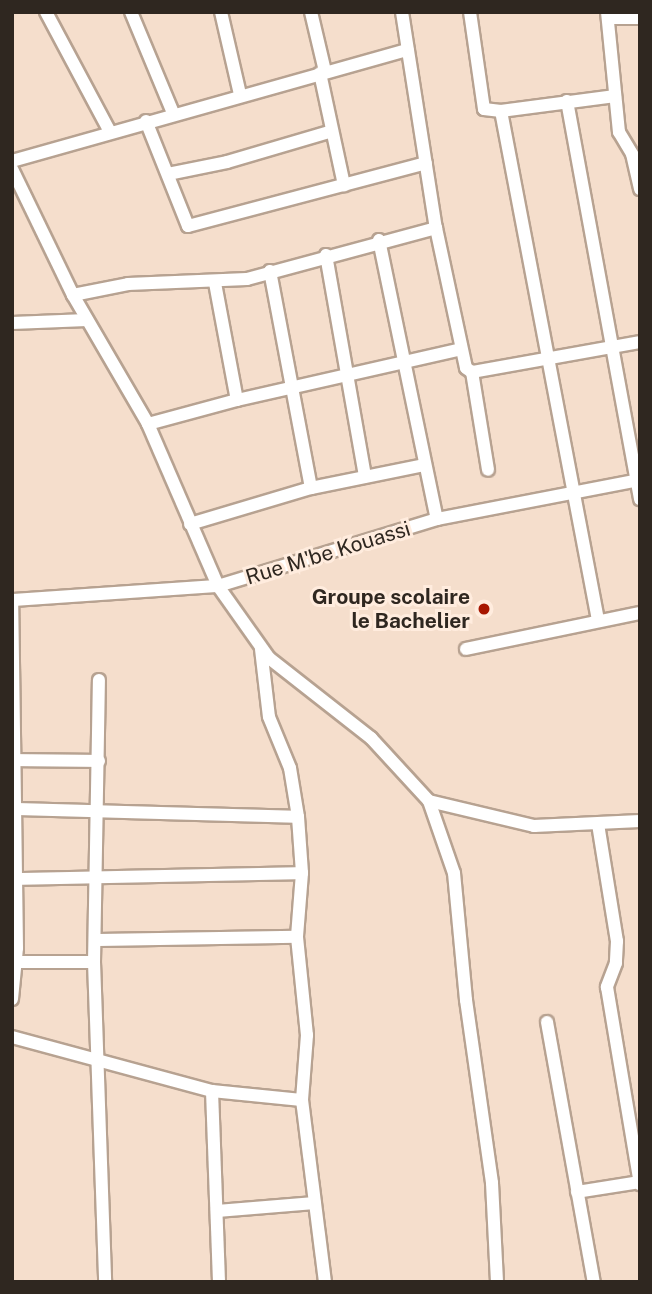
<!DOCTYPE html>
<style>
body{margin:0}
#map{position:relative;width:652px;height:1294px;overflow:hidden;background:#f5decc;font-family:"Public Sans",sans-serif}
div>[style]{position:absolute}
.roads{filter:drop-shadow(2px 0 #b7a291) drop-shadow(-2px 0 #b7a291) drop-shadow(0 2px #b7a291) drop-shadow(0 -2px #b7a291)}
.minor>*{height:12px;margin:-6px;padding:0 6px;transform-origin:6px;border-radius:6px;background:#fff}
.dots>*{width:19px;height:19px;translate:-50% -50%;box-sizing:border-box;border:4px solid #ffecde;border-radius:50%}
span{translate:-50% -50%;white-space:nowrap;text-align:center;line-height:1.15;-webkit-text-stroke:6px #ffecde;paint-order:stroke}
.street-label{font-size:21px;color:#2f2720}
.poi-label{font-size:21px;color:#2f2720;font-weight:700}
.right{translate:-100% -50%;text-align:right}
.frame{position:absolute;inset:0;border:14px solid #2f2720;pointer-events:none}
</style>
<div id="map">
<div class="roads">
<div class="minor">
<div style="left:46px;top:12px;width:136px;rotate:61.9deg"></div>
<div style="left:131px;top:12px;width:109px;rotate:67.4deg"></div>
<div style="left:221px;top:12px;width:84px;rotate:77deg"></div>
<div style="left:311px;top:12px;width:61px;rotate:76.7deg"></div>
<div style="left:402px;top:12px;width:219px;rotate:81.1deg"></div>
<div style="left:436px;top:228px;width:143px;rotate:77.9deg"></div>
<div style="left:466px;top:368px;width:7px;rotate:34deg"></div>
<div style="left:472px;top:372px;width:171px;rotate:-10.1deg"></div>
<div style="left:470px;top:12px;width:98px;rotate:81.8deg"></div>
<div style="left:484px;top:109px;width:17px;rotate:7deg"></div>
<div style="left:501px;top:111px;width:115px;rotate:-7.5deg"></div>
<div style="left:607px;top:12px;width:121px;rotate:84.3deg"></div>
<div style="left:619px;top:132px;width:26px;rotate:59deg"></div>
<div style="left:632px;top:154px;width:36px;rotate:77deg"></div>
<div style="left:608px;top:18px;width:32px"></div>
<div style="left:320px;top:73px;width:115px;rotate:77.9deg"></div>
<div style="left:567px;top:101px;width:405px;rotate:79.6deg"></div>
<div style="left:501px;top:111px;width:518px;rotate:79.21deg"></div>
<div style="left:146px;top:121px;width:113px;rotate:68.2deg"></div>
<div style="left:188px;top:226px;width:246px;rotate:-14.8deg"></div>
<div style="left:12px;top:161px;width:411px;rotate:-15.7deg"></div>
<div style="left:12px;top:169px;width:140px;rotate:64.2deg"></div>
<div style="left:73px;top:295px;width:149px;rotate:59.8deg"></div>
<div style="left:148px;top:424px;width:176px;rotate:66.6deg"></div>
<div style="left:218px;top:586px;width:88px;rotate:54.7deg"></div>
<div style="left:269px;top:658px;width:130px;rotate:38.1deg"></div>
<div style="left:371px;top:738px;width:86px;rotate:47.4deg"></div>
<div style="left:429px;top:801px;width:76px;rotate:70.9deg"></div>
<div style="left:454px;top:873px;width:128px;rotate:84.6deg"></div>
<div style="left:466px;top:1000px;width:185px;rotate:81.9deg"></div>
<div style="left:492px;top:1183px;width:99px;rotate:87.1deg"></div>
<div style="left:168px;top:174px;width:60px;rotate:-11.5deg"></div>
<div style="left:227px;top:162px;width:109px;rotate:-16.4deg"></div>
<div style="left:379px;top:240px;width:285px;rotate:78.3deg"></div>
<div style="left:326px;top:255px;width:225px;rotate:80deg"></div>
<div style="left:270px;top:271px;width:221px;rotate:79.3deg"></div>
<div style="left:215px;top:283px;width:119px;rotate:79.4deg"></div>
<div style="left:73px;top:295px;width:56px;rotate:-11.3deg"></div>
<div style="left:128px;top:284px;width:119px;rotate:-2.4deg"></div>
<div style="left:247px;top:279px;width:196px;rotate:-15.1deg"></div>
<div style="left:12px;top:323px;width:75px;rotate:-2.3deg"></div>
<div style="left:472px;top:372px;width:99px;rotate:80.7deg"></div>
<div style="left:148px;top:424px;width:92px;rotate:-15.1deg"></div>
<div style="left:237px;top:400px;width:230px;rotate:-12.8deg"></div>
<div style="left:190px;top:524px;width:126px;rotate:-16.6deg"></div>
<div style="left:311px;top:488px;width:115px;rotate:-11.5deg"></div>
<div style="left:261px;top:649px;width:68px;rotate:83.3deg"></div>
<div style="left:269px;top:717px;width:55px;rotate:67.6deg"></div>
<div style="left:290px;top:768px;width:50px;rotate:80.7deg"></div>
<div style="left:298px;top:817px;width:56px;rotate:85.9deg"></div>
<div style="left:302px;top:873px;width:64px;rotate:94.5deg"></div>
<div style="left:297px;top:937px;width:99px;rotate:84.2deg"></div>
<div style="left:307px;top:1035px;width:65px;rotate:94.4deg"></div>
<div style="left:466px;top:649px;width:178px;rotate:-11.7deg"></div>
<div style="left:13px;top:760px;width:86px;rotate:0.7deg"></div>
<div style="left:429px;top:801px;width:108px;rotate:13.4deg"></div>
<div style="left:534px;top:826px;width:106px;rotate:-2.7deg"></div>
<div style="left:14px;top:809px;width:284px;rotate:1.6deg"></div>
<div style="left:598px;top:824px;width:119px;rotate:80.8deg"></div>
<div style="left:617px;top:941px;width:22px;rotate:93deg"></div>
<div style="left:616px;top:963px;width:26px;rotate:111deg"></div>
<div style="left:607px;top:987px;width:200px;rotate:80.5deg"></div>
<div style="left:16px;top:879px;width:286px;rotate:-1.2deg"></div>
<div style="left:98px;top:940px;width:199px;rotate:-0.9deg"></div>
<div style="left:16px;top:962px;width:78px"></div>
<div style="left:94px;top:962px;width:320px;rotate:88deg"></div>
<div style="left:94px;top:962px;width:282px;rotate:-89deg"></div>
<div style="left:12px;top:999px;width:51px;rotate:-84.4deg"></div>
<div style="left:17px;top:948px;width:348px;rotate:-90.8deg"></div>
<div style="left:12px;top:600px;width:206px;rotate:-3.9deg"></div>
<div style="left:218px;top:586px;width:229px;rotate:-17deg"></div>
<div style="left:437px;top:519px;width:207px;rotate:-10.9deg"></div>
<div style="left:547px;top:1022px;width:264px;rotate:79.8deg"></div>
<div style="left:12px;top:1037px;width:207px;rotate:15.1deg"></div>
<div style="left:212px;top:1091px;width:90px;rotate:5.7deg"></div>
<div style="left:302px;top:1100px;width:183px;rotate:82.8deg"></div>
<div style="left:212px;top:1091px;width:191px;rotate:87.9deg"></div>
<div style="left:577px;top:1192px;width:64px;rotate:-9deg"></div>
<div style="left:217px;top:1211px;width:98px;rotate:-4.7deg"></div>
</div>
</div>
<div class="dots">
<div style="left:484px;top:609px;background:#a71600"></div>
</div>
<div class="street-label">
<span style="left:328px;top:553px;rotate:-17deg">Rue M'be Kouassi</span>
</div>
<div class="poi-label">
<span class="right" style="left:470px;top:609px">Groupe scolaire<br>le Bachelier</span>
</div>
<div class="frame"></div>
</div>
